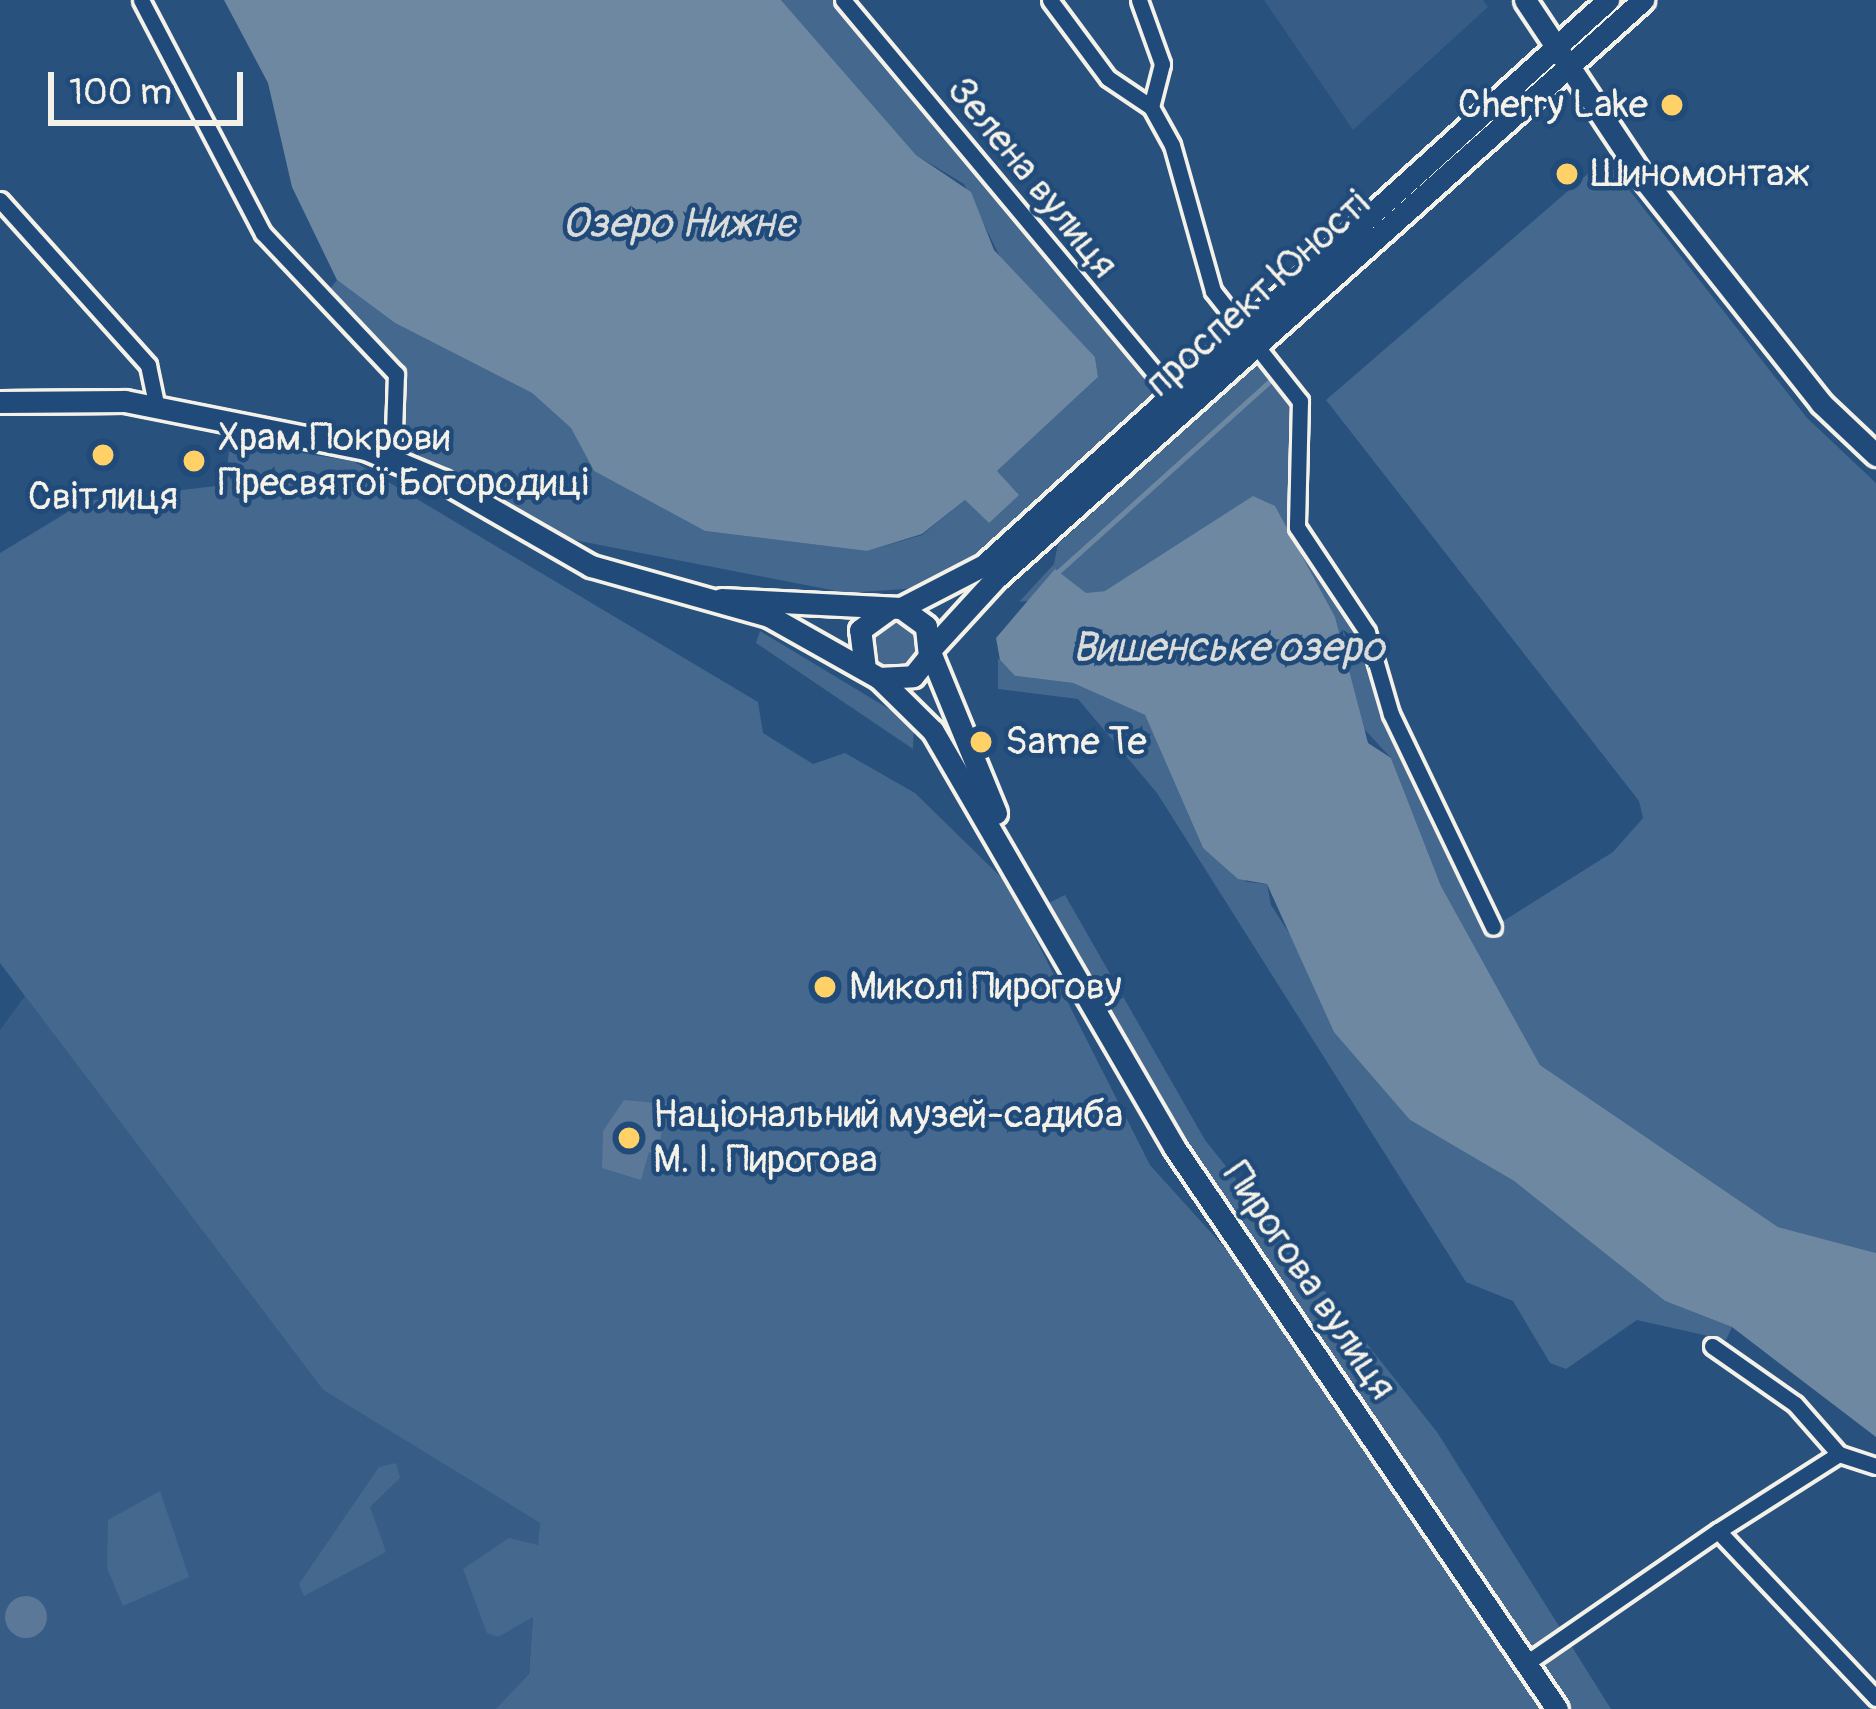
<!DOCTYPE html>
<meta charset="utf-8">
<style>
body{margin:0}
#map{position:relative;width:1876px;height:1709px;overflow:hidden;background:#28517e;font-family:Pangolin,sans-serif}
div>[style]{position:absolute}
.built>*{inset:0;background:#375d86}
.green>*{inset:0;background:#45688e}
.round{border-radius:50%}
.water>*{inset:0;background:#6e88a2}
.stream>*{height:4.5px;margin:-2.25px;padding:0 2.25px;transform-origin:2.25px;border-radius:2.25px;background:#6e88a2}
.building>*{inset:0;background:#5b7899}
.roads{filter:drop-shadow(3px 0 #f4f1e8) drop-shadow(-3px 0 #f4f1e8) drop-shadow(0 3px #f4f1e8) drop-shadow(0 -3px #f4f1e8)}
.street>*{height:15px;margin:-7.5px;padding:0 7.5px;transform-origin:7.5px;border-radius:7.5px;background:#1f4a7a}
.secondary>*{height:21px;margin:-10.5px;padding:0 10.5px;transform-origin:10.5px;border-radius:10.5px;background:#1f4a7a}
.dots>*{width:33px;height:33px;translate:-50% -50%;box-sizing:border-box;border:6px solid #1f4a7a;border-radius:50%}
span{translate:-50% -50%;white-space:nowrap;text-align:center;line-height:1.15;-webkit-text-stroke:9px #1f4a7a;paint-order:stroke}
.poi-label{font-size:39px;color:#f4f1e8}
.right{translate:-100% -50%;text-align:right}
.left{translate:0 -50%;text-align:left}
.street-label{font-size:39px;color:#f4f1e8}
.water-label{font-size:42px;color:#d9dcda;font-style:italic}
.scale{position:absolute;left:48px;top:72px;width:195px;height:54px;box-sizing:border-box;border:6px solid #f4f1e8;border-top:0;padding-left:15px;font-size:36px;line-height:42px;white-space:nowrap;color:#f4f1e8;-webkit-text-stroke:9px #1f4a7a;paint-order:stroke}
</style>
<div id="map">
<div class="built">
<div style="clip-path:polygon(1264px 0,1483px 0,1488px 7px,1353px 130px)"></div>
<div style="clip-path:polygon(25px 996px,323px 1390px,540px 1523px,526px 1709px,0 1709px,0 1030px)"></div>
</div>
<div class="green">
<div style="clip-path:polygon(781px 0,843px 0,1165px 387px,968px 565px,918px 588px,847px 593px,569px 539px,397px 444px,400px 387px,323px 298px,337px 280px,395px 323px,532px 393px,571px 428px,594px 471px,705px 531px,867px 551px,922px 535px,965px 500px,989px 523px,997px 471px,1098px 377px,1095px 357px,1002px 261px,964px 184px,916px 155px)"></div>
<div style="clip-path:polygon(1605px 159px,1807px 418px,1876px 483px,1876px 1253px,1778px 1227px,1540px 1065px,1441px 886px,1391px 758px,1366px 731px,1105px 591px,1019px 602px,1054px 564px,1058px 544px,1265px 357px,1294px 388px,1293px 509px,1359px 619px,1494px 927px,1613px 852px,1643px 818px,1639px 801px,1326px 400px)"></div>
<div style="clip-path:polygon(230px 442px,353px 461px,758px 702px,763px 733px,813px 764px,845px 753px,915px 793px,1008px 884px,1150px 1165px,1297px 1328px,1558px 1709px,496px 1709px,529px 1674px,533px 1617px,498px 1637px,487px 1633px,463px 1569px,509px 1538px,538px 1545px,540px 1523px,323px 1390px,0 963px,0 553px,86px 501px,225px 485px)"></div>
<div class="round" style="left:870px;top:622px;width:48px;height:48px"></div>
<div style="clip-path:polygon(760px 631px,914px 724px,913px 749px,756px 643px)"></div>
<div style="clip-path:polygon(998px 658px,1015px 676px,1073px 683px,1145px 715px,1203px 848px,1247px 882px,1267px 884px,1271px 905px,1410px 1120px,1514px 1181px,1665px 1301px,1732px 1327px,1726px 1340px,1637px 1320px,1566px 1369px,1550px 1363px,1513px 1301px,1466px 1282px,1157px 793px,1078px 699px,998px 689px)"></div>
<div style="clip-path:polygon(1065px 895px,1205px 1140px,1437px 1432px,1611px 1709px,1569px 1709px,1182px 1142px,1047px 904px)"></div>
<div style="clip-path:polygon(396px 1463px,400px 1478px,370px 1507px,386px 1552px,304px 1596px,299px 1584px,379px 1467px)"></div>
<div style="clip-path:polygon(160px 1491px,189px 1577px,123px 1606px,107px 1568px,108px 1520px)"></div>
</div>
<div class="water">
<div style="clip-path:polygon(224px 0,781px 0,916px 155px,971px 192px,994px 250px,1095px 357px,1098px 377px,997px 471px,1019px 495px,989px 523px,965px 500px,922px 534px,867px 551px,705px 531px,594px 471px,571px 428px,532px 393px,395px 323px,337px 280px,292px 187px,268px 83px)"></div>
<div style="clip-path:polygon(1253px 496px,1275px 506px,1335px 617px,1368px 743px,1391px 758px,1441px 886px,1540px 1065px,1778px 1227px,1876px 1253px,1876px 1437px,1732px 1327px,1665px 1301px,1514px 1181px,1410px 1120px,1334px 1032px,1267px 884px,1238px 879px,1203px 848px,1145px 715px,1073px 683px,1015px 676px,1000px 660px,996px 638px,1055px 569px,1086px 593px,1105px 591px)"></div>
</div>
<div class="stream">
<div style="left:1058px;top:572px;width:288px;rotate:-42deg"></div>
</div>
<div class="building">
<div style="clip-path:polygon(624px 1100px,666px 1104px,658px 1155px,649px 1152px,641px 1180px,602px 1168px,603px 1131px)"></div>
<div class="round" style="left:5px;top:1596px;width:42px;height:42px"></div>
</div>
<div class="roads">
<div class="street">
<div style="left:141px;top:0;width:263px;rotate:62.4deg"></div>
<div style="left:263px;top:233px;width:194px;rotate:46.7deg"></div>
<div style="left:396px;top:374px;width:84px;rotate:92deg"></div>
<div style="left:843px;top:0;width:515px;rotate:50.12deg"></div>
<div style="left:1050px;top:0;width:97px;rotate:53.4deg"></div>
<div style="left:1108px;top:78px;width:52px;rotate:34deg"></div>
<div style="left:1139px;top:0;width:68px;rotate:70.2deg"></div>
<div style="left:1162px;top:64px;width:44px;rotate:104.3deg"></div>
<div style="left:1151px;top:107px;width:43px;rotate:61.1deg"></div>
<div style="left:1172px;top:145px;width:152px;rotate:74.3deg"></div>
<div style="left:1213px;top:291px;width:140px;rotate:51.7deg"></div>
<div style="left:1300px;top:401px;width:126px;rotate:91.4deg"></div>
<div style="left:1297px;top:527px;width:126px;rotate:56.3deg"></div>
<div style="left:1367px;top:632px;width:85px;rotate:73.7deg"></div>
<div style="left:1391px;top:714px;width:236px;rotate:64.4deg"></div>
<div style="left:0;top:200px;width:222px;rotate:48.1deg"></div>
<div style="left:148px;top:365px;width:44px;rotate:78.2deg"></div>
<div style="left:1712px;top:1346px;width:101px;rotate:34.9deg"></div>
<div style="left:1795px;top:1404px;width:67px;rotate:48.7deg"></div>
<div style="left:1718px;top:1531px;width:143px;rotate:-32.5deg"></div>
<div style="left:1839px;top:1454px;width:39px;rotate:18deg"></div>
<div style="left:1525px;top:1664px;width:234px;rotate:-34.6deg"></div>
<div style="left:1718px;top:1531px;width:230px;rotate:46.6deg"></div>
</div>
<div class="secondary">
<div style="left:1525px;top:0;width:219px;rotate:56.4deg"></div>
<div style="left:1646px;top:182px;width:282px;rotate:51.6deg"></div>
<div style="left:1821px;top:403px;width:76px;rotate:43.4deg"></div>
<div style="left:0;top:402px;width:125px;rotate:-0.5deg"></div>
<div style="left:125px;top:401px;width:246px;rotate:11.3deg"></div>
<div style="left:366px;top:449px;width:83px;rotate:22.6deg"></div>
<div style="left:443px;top:481px;width:171px;rotate:29.9deg"></div>
<div style="left:591px;top:566px;width:185px;rotate:15.7deg"></div>
<div style="left:769px;top:616px;width:126px;rotate:29.4deg"></div>
<div style="left:879px;top:678px;width:34px;rotate:-3deg"></div>
<div style="left:913px;top:676px;width:26px;rotate:-51deg"></div>
<div style="left:929px;top:656px;width:30px;rotate:-96deg"></div>
<div style="left:926px;top:626px;width:31px;rotate:-144deg"></div>
<div style="left:901px;top:608px;width:180px;rotate:-177.1deg"></div>
<div style="left:901px;top:608px;width:93px;rotate:-27.4deg"></div>
<div style="left:984px;top:565px;width:842px;rotate:-42.16deg"></div>
<div style="left:930px;top:650px;width:98px;rotate:-47.5deg"></div>
<div style="left:996px;top:578px;width:868px;rotate:-41.78deg"></div>
<div style="left:930px;top:652px;width:174px;rotate:67.7deg"></div>
<div style="left:865px;top:669px;width:39px;rotate:-97deg"></div>
<div style="left:860px;top:630px;width:37px;rotate:-36deg"></div>
<div style="left:880px;top:679px;width:74px;rotate:44.5deg"></div>
<div style="left:933px;top:731px;width:481px;rotate:59.9deg"></div>
<div style="left:1174px;top:1147px;width:680px;rotate:55.73deg"></div>
</div>
</div>
<div class="dots">
<div style="left:1672px;top:105px;background:#ffd166"></div>
<div style="left:1567px;top:174px;background:#ffd166"></div>
<div style="left:103px;top:455px;background:#ffd166"></div>
<div style="left:194px;top:461px;background:#ffd166"></div>
<div style="left:981px;top:742px;background:#ffd166"></div>
<div style="left:825px;top:987px;background:#ffd166"></div>
<div style="left:629px;top:1138px;background:#ffd166"></div>
</div>
<div class="poi-label">
<span class="right" style="left:1648px;top:105px">Cherry Lake</span>
<span class="left" style="left:1591px;top:174px">Шиномонтаж</span>
<span class="left" style="left:218px;top:461px">Храм Покрови<br>Пресвятої Богородиці</span>
<span style="left:103px;top:497px">Світлиця</span>
<span class="left" style="left:1005px;top:742px">Same Te</span>
<span class="left" style="left:849px;top:987px">Миколі Пирогову</span>
<span class="left" style="left:653px;top:1138px">Національний музей-садиба<br>М. І. Пирогова</span>
</div>
<div class="street-label">
<span style="left:1032px;top:178px;rotate:51deg">Зелена вулиця</span>
<span style="left:1258px;top:294px;rotate:-42deg">проспект Юності</span>
<span style="left:1309px;top:1281px;rotate:56deg">Пирогова вулиця</span>
</div>
<div class="water-label">
<span style="left:679px;top:224px">Озеро Нижнє</span>
<span style="left:1228px;top:648px">Вишенське озеро</span>
</div>
<div class="scale">100 m</div>
</div>
